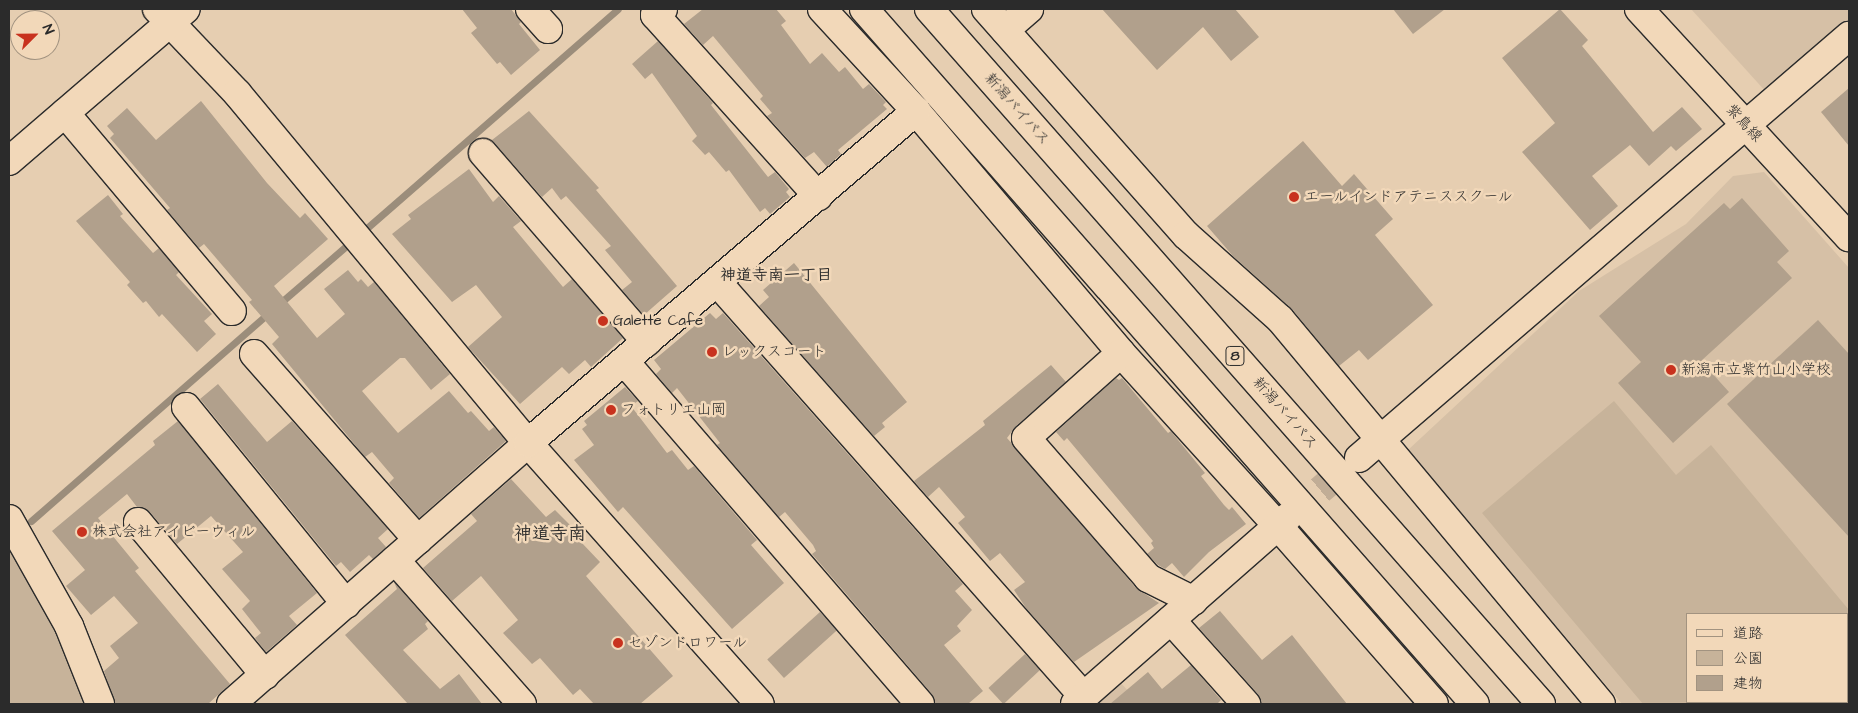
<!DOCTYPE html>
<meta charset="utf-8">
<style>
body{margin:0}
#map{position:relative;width:1858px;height:713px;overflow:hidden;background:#e6ceb1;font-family:"Architects Daughter","Klee One",sans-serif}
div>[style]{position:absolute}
.built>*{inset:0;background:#d6c0a6}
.green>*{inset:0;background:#c7b39a}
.stream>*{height:7px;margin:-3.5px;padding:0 3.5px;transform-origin:3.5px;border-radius:3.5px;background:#9b8d7b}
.building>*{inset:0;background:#b1a08c;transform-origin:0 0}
.minor-tunnel>*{height:28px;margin-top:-14px;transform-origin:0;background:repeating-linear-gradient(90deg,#c1ad96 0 28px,transparent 0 42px)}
.roads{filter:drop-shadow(1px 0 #2b2b2b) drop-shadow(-1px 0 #2b2b2b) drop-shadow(0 1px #2b2b2b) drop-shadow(0 -1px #2b2b2b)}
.minor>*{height:28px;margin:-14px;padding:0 14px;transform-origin:14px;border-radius:14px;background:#f2d8b9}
.highway>*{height:28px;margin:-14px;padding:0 14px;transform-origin:14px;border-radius:14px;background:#f2d8b9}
.dots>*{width:14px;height:14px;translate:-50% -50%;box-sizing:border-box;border:2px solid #f2d8b9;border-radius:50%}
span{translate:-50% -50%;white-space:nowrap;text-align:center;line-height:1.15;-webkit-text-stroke:5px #f2d8b9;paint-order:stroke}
.shield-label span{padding:1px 4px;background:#f2d8b9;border:1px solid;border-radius:4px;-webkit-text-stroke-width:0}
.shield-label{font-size:14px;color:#2b2b2b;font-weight:700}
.street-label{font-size:15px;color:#2b2b2b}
.poi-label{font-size:15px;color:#2b2b2b}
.left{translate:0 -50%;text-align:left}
.neighbourhood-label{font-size:16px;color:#2b2b2b;font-weight:700}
.quarter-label{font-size:18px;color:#2b2b2b;font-weight:700}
.frame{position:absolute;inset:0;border:10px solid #2b2b2b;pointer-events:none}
.legend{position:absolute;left:1686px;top:613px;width:162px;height:90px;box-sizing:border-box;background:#f2d8b9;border:1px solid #a29380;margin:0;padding:6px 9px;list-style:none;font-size:15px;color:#2b2b2b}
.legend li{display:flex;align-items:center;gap:10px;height:25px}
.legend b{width:25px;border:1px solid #a29380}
.north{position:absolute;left:10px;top:10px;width:50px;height:50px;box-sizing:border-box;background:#f2d8b9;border:1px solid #a29380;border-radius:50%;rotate:67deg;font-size:14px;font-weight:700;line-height:20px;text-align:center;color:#2b2b2b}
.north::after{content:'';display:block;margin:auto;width:18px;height:22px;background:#c8321e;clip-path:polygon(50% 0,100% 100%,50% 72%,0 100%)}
</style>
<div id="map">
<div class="built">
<div style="clip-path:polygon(1691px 9px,1849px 9px,1849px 19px,1767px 93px)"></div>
<div style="clip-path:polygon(evenodd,1764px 172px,1849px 268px,1849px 704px,1622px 704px,1408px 450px,1579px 291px,1686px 224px,1733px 176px,1764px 172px,1687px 614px,1847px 614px,1847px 702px,1687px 702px,1687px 614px)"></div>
<div style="clip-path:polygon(1120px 682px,1140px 704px,1095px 704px)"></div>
</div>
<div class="green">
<div style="clip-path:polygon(evenodd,1614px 401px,1676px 475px,1711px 445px,1849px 610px,1849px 704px,1643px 704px,1482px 513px,1614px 401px,1687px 614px,1847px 614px,1847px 702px,1687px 702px,1687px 614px)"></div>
<div style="clip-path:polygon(9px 539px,52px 614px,87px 704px,9px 704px)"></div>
</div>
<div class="stream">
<div style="left:360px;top:234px;width:342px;rotate:-41.1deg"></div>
<div style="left:279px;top:304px;width:96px;rotate:-40.8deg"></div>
<div style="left:31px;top:521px;width:316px;rotate:-41.2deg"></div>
</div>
<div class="building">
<div style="clip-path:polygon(462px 9px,511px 9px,521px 22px,519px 24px,540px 50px,511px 75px,500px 62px,497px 64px,471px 33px,477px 28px)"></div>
<div style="clip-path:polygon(703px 9px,776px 9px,786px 21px,781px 25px,810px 64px,822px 53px,839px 72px,845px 67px,863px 89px,869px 84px,886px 102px,883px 105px,887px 109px,838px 150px,841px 154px,827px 167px,814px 152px,805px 158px,767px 116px,772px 113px,760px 99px,763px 96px,713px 36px,703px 45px,684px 24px)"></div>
<div style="clip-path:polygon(1102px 9px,1235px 9px,1259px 37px,1231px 61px,1203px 27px,1157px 70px)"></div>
<div style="clip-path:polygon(1393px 9px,1445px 9px,1413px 34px)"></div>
<div style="clip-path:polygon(1560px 9px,1588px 40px,1582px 46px,1653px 132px,1682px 107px,1702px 129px,1676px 151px,1671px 146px,1649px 166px,1630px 145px,1592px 176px,1618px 206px,1590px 230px,1522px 152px,1555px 123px,1502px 58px)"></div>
<div style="clip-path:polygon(658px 41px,713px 103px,711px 105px,768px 177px,775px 172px,789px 189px,786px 192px,790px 197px,770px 214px,765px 208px,760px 212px,729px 170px,726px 172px,709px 152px,705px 155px,692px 141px,697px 136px,652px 73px,645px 79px,632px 64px)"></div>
<div style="clip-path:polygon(1849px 88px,1849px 146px,1821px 112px)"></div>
<div style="clip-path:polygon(201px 101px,267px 183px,300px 218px,305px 213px,328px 239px,274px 286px,317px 338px,345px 314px,324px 289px,348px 270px,358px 282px,361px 279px,368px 287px,374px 282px,450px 374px,431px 390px,405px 358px,400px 358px,362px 391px,398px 433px,449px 391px,468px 413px,471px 411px,489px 431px,494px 427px,506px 441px,419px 518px,389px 483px,394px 478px,372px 452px,365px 457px,272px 344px,279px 337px,249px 302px,252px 300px,204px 244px,199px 248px,167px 210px,170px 208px,110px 138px,114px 134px,107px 126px,127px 108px,156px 140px)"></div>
<div style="clip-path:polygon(529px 111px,599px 188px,596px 190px,677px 286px,644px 315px,622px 290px,632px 282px,605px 250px,611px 246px,566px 196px,561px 200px,552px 188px,542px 197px,492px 140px)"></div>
<div style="clip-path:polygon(1303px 141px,1342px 186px,1354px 174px,1393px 219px,1375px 235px,1433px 305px,1368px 360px,1359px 350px,1339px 366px,1292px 309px,1233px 256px,1207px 226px)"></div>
<div style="clip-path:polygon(469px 169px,493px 202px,499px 196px,521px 221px,513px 227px,563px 287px,572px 279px,623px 338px,591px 367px,585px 360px,569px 374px,562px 367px,520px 404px,468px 347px,502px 317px,476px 285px,452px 302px,392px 234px,411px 219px,408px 215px)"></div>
<div style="clip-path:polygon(108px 195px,123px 214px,120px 216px,153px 253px,159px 248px,179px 272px,176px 275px,212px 314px,204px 321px,216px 334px,197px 352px,162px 314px,159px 317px,146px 301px,143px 303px,127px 285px,130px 282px,76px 221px)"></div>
<div style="clip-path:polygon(1742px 198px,1789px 251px,1777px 262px,1792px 278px,1701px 361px,1729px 392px,1673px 443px,1618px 383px,1641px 362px,1599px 316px,1724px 203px,1730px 209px)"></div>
<div style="clip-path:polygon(794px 263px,907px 402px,882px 423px,885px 427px,874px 436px,759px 306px,769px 297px,763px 290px)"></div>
<div style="clip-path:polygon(710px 313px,716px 319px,723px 313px,963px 584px,955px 591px,972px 610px,957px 626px,961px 631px,944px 645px,983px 691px,968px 704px,935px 704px,932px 694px,812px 554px,816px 551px,813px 545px,785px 512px,779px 517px,717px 445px,720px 443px,677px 388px,672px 393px,656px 374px,661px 369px,654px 360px)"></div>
<div style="clip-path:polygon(1818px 320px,1849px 354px,1849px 537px,1727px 404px)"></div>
<div style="clip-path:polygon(1051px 365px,1066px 382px,1016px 426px,1007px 438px,1136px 588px,1159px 603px,1074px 662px,1026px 608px,1014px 590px,1025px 582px,1000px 553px,990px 561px,958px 523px,965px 517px,939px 487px,928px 497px,914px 481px,985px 425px,983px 421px)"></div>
<div style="clip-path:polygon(1116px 378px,1119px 380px,1122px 378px,1168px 433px,1171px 431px,1174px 435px,1205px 473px,1201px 476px,1224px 505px,1229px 510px,1232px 507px,1246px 524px,1209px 552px,1184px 577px,1172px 563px,1165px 569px,1158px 565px,1147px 554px,1154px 548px,1151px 543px,1153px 541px,1067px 438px,1064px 441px,1056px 432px)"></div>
<div style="clip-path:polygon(218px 384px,267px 442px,292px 421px,388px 529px,378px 538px,386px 547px,373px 559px,369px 555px,350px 572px,341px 562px,336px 566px,200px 399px)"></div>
<div style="clip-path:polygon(625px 387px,638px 401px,631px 406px,667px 453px,672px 450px,688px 470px,694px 466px,757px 540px,751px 545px,784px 583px,732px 629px,623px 507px,618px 512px,574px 460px,594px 445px,582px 429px,587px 425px,584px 421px)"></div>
<div style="clip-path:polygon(178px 421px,317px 593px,289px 616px,297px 625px,266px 652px,255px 638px,261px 633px,242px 609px,250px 601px,222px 569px,243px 552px,211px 516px,177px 544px,150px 512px,137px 507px,127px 494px,98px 518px,139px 568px,135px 571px,230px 684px,208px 704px,115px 704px,104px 671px,119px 658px,110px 646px,138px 623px,114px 596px,91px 615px,66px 586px,85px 570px,52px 531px,155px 445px,153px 441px)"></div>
<div style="clip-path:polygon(511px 479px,546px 517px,555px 510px,584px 539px,581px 542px,600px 562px,586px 576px,673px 676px,640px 704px,594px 704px,580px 689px,573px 695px,540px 658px,532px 664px,503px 633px,518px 620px,481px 576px,452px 601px,423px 568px,477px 521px,471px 514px)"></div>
<div style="clip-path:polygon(394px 582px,428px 621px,425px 624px,428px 629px,403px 650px,440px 689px,459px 674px,482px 704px,408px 704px,345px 635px,397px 589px)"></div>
<div style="clip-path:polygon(1220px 611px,1262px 660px,1292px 635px,1347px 704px,1261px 704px,1258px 694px,1199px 628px)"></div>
<div style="left:820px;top:612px;width:25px;height:71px;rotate:48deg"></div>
<div style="left:1025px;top:654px;width:22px;height:50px;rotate:47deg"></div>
<div style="clip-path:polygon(1191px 665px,1221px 700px,1217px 704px,1110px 704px,1148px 672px,1162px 689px)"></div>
</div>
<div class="minor-tunnel">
<div style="left:1288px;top:517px;width:89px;rotate:-40deg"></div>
</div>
<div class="roads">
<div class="minor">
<div style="left:157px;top:9px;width:116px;rotate:46.4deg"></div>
<div style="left:237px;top:93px;width:455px;rotate:50.3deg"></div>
<div style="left:528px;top:443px;width:349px;rotate:48.4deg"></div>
<div style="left:530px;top:9px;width:27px;rotate:48deg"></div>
<div style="left:663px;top:9px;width:10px;rotate:143deg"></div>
<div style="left:655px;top:15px;width:244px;rotate:48deg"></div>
<div style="left:822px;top:9px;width:139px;rotate:47.3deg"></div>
<div style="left:916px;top:111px;width:317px;rotate:49.7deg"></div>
<div style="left:1121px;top:353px;width:235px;rotate:47.8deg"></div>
<div style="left:1279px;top:527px;width:235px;rotate:48.8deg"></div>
<div style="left:986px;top:9px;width:302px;rotate:48.5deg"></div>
<div style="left:1186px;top:235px;width:126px;rotate:41.8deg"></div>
<div style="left:1280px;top:319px;width:501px;rotate:50.18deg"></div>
<div style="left:1639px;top:9px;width:310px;rotate:47.4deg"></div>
<div style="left:1005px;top:30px;width:32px;rotate:-41deg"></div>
<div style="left:65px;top:113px;width:259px;rotate:49.9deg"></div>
<div style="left:483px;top:153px;width:250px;rotate:49.1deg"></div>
<div style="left:9px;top:161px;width:233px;rotate:-40.7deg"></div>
<div style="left:717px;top:282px;width:554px;rotate:48.51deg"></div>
<div style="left:1121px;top:353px;width:127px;rotate:138.2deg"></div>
<div style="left:1026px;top:438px;width:186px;rotate:48.9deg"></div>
<div style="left:1148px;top:578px;width:51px;rotate:26.6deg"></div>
<div style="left:254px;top:354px;width:248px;rotate:48.6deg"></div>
<div style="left:624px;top:361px;width:453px;rotate:49.2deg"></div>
<div style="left:186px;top:407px;width:254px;rotate:50.9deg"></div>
<div style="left:1359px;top:458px;width:647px;rotate:-40.74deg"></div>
<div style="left:9px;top:519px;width:123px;rotate:60.7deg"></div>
<div style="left:69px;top:626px;width:84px;rotate:68.3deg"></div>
<div style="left:138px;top:522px;width:199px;rotate:50.3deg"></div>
<div style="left:395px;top:560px;width:192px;rotate:48.6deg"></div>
<div style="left:1171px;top:620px;width:113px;rotate:48.2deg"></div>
<div style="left:231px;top:704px;width:395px;rotate:-41.3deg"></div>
<div style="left:528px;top:443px;width:511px;rotate:-40.55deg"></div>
<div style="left:1075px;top:704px;width:283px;rotate:-41.3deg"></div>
</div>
<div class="highway">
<div style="left:864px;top:9px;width:925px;rotate:48.68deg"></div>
<div style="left:929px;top:9px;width:926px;rotate:48.63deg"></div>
</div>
</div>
<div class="dots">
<div style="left:1294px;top:197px;background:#c8321e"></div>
<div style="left:603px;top:321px;background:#c8321e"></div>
<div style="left:712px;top:352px;background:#c8321e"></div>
<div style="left:1671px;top:370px;background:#c8321e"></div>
<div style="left:611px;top:410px;background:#c8321e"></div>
<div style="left:82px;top:532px;background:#c8321e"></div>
<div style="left:618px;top:643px;background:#c8321e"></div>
</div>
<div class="shield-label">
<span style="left:1235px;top:356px">8</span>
</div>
<div class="street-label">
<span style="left:1017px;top:109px;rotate:49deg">新潟バイパス</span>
<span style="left:1744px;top:123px;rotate:47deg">紫鳥線</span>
<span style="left:1285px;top:413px;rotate:49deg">新潟バイパス</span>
</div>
<div class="poi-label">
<span class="left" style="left:1304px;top:197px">エールインドアテニススクール</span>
<span class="left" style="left:613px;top:321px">Galette Cafe</span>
<span class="left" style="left:722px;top:352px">レックスコート</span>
<span class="left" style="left:1681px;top:370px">新潟市立紫竹山小学校</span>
<span class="left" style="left:621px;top:410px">フォトリエ山岡</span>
<span class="left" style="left:92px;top:532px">株式会社アイビーウィル</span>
<span class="left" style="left:628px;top:643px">セゾンドロワール</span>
</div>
<div class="neighbourhood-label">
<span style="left:776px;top:275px">神道寺南一丁目</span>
</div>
<div class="quarter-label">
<span style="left:550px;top:534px">神道寺南</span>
</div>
<div class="frame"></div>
<ul class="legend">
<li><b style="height:6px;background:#f2d8b9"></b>道路</li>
<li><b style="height:14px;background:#c7b39a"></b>公園</li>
<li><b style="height:14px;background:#b1a08c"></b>建物</li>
</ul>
<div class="north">N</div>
</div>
